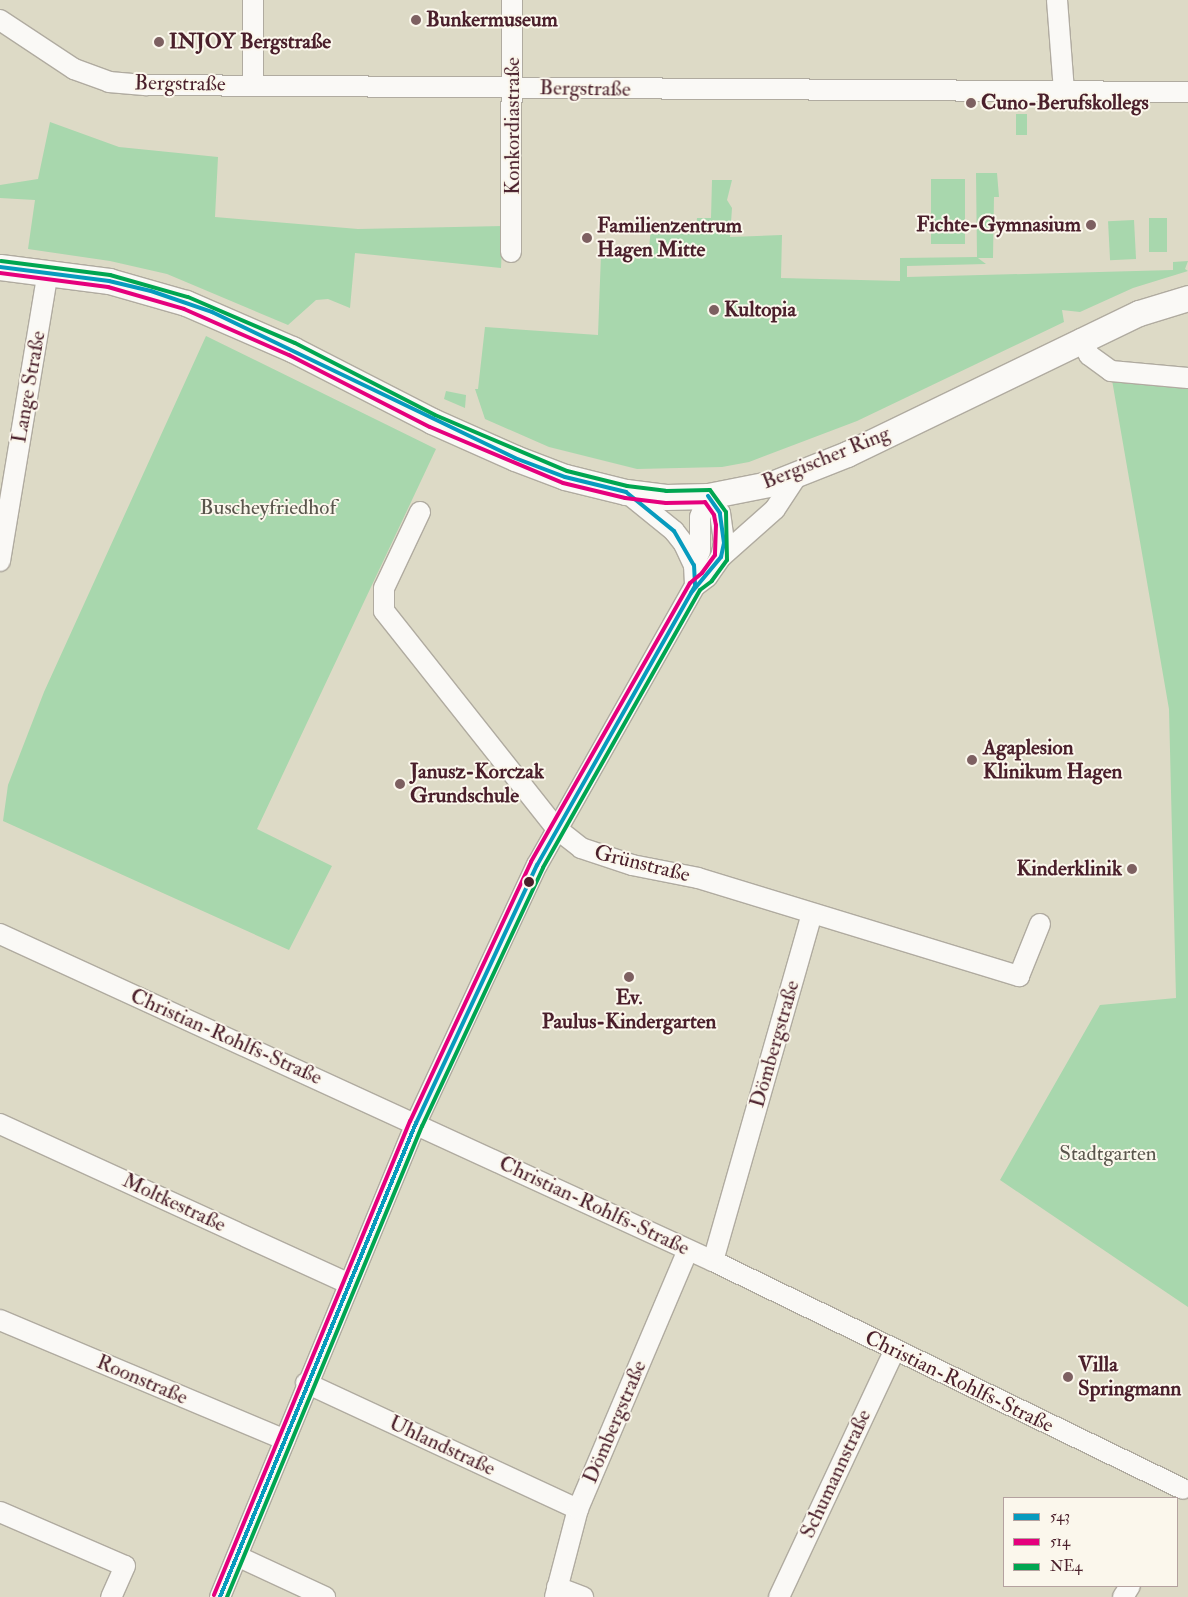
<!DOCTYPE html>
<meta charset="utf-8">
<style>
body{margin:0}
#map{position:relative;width:1188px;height:1597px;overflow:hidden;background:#dddac6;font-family:"IM FELL Double Pica",serif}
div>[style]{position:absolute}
.green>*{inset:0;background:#a8d7ad;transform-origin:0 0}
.roads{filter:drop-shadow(1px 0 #b0aba0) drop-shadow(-1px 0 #b0aba0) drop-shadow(0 1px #b0aba0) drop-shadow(0 -1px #b0aba0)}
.minor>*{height:20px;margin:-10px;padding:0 10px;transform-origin:10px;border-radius:10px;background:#faf9f6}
.major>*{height:25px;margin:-12.5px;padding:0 12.5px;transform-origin:12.5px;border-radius:12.5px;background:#faf9f6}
.bus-1>*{height:4px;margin:-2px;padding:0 2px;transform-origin:2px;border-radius:2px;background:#079bbe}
.bus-2>*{height:4px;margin:-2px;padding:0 2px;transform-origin:2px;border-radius:2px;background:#e5007d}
.bus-3>*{height:4px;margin:-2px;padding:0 2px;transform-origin:2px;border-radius:2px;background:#00a651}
.dots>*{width:14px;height:14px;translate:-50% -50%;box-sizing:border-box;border:2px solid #fbf7ec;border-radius:50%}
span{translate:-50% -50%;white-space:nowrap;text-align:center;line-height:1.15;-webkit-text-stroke:4px #fbf7ec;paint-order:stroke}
.poi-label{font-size:21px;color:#4a1f2b;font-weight:700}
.left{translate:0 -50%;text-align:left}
.right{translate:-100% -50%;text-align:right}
.street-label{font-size:21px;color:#4a1f2b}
.park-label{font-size:21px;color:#59554c}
.legend{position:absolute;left:1003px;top:1497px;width:175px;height:90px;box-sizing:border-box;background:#fbf7ec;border:1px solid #b4a19f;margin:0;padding:6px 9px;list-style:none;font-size:15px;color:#4a1f2b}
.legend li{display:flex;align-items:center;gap:10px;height:25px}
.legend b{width:25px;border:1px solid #b4a19f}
</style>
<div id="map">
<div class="green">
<div style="left:1016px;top:114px;width:11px;height:21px"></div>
<div style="clip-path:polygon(50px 122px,119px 147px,218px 157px,215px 217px,358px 229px,503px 226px,501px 268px,355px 253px,350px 308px,328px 299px,316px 300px,288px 325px,167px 274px,110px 261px,28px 249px,35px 200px,0 198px,0 185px,38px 179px)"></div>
<div style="clip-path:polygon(976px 173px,997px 173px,999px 197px,994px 197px,993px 258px,978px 258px,986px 264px,907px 266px,907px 277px,1173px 270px,1173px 262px,1188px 261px,1185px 269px,1188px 271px,1133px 288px,1080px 312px,1062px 310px,1064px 322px,857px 421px,749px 462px,722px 467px,637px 469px,549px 447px,485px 419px,475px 389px,478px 389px,485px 327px,598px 335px,601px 254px,649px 249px,651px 227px,696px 228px,697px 218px,711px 218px,712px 180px,732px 180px,727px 200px,732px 208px,730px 237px,782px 235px,781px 278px,900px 281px,900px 258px,977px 257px)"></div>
<div style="left:931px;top:179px;width:34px;height:65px"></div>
<div style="left:1149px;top:218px;width:18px;height:34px"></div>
<div style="left:1134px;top:220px;width:39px;height:26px;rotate:87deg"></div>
<div style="clip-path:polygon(206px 336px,436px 449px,257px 829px,332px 866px,289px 950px,3px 821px,8px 785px,44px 692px)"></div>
<div style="clip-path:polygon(1112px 380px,1188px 389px,1188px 1307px,1000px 1180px,1100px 1005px,1176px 998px,1169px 709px)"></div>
<div style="clip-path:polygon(446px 391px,466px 395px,465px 408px,444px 399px)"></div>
</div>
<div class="roads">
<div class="minor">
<div style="left:253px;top:0;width:85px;rotate:90deg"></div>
<div style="left:1057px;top:0;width:91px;rotate:85.6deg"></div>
<div style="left:0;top:20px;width:89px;rotate:33.5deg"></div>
<div style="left:74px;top:69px;width:37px;rotate:20deg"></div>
<div style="left:109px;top:82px;width:38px;rotate:5deg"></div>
<div style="left:147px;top:85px;width:1041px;rotate:0.39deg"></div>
<div style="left:511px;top:252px;width:252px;rotate:-89.8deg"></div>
<div style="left:1081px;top:339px;width:18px;rotate:63deg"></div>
<div style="left:1089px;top:355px;width:27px;rotate:36deg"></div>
<div style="left:1111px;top:371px;width:77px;rotate:5.2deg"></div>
<div style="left:626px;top:492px;width:62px;rotate:39.1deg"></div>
<div style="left:674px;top:531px;width:16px;rotate:52deg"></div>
<div style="left:684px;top:544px;width:23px;rotate:65deg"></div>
<div style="left:694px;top:565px;width:21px;rotate:87deg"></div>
<div style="left:708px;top:496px;width:21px;rotate:55deg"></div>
<div style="left:720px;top:513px;width:30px;rotate:82deg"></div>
<div style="left:724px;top:543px;width:14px;rotate:102deg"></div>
<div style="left:420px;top:512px;width:84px;rotate:115.3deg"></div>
<div style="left:384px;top:588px;width:23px;rotate:90deg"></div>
<div style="left:384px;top:611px;width:278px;rotate:51.6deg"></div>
<div style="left:557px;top:829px;width:31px;rotate:38deg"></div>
<div style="left:581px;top:848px;width:54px;rotate:18.4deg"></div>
<div style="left:632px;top:865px;width:67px;rotate:11.1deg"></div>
<div style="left:698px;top:878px;width:336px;rotate:17deg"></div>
<div style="left:1019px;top:976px;width:56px;rotate:-68deg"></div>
<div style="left:0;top:561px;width:293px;rotate:-80.6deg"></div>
<div style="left:694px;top:565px;width:15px;rotate:-67deg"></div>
<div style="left:700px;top:551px;width:34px;rotate:-90deg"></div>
<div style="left:700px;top:517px;width:22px;rotate:-69deg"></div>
<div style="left:0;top:934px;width:784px;rotate:24.64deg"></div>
<div style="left:713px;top:1261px;width:522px;rotate:25.88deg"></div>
<div style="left:0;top:1124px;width:383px;rotate:24.6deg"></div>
<div style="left:713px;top:1261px;width:361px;rotate:-74.1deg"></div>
<div style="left:0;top:1320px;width:309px;rotate:22.8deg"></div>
<div style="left:306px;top:1383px;width:300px;rotate:24.9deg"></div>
<div style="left:0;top:1512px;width:136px;rotate:23.4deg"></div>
<div style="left:125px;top:1566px;width:34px;rotate:114deg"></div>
<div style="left:239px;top:1557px;width:95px;rotate:24.9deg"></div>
<div style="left:557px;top:1587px;width:28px;rotate:21deg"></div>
<div style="left:220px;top:1597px;width:513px;rotate:-67.53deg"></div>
<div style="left:416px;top:1123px;width:285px;rotate:-64.9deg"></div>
<div style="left:537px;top:865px;width:321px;rotate:-60.5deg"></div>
<div style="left:695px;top:586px;width:15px;rotate:-37deg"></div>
<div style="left:707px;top:577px;width:24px;rotate:-55deg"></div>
<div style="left:721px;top:557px;width:72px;rotate:-41.6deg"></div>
<div style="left:775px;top:509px;width:42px;rotate:-56.7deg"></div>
<div style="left:555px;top:1597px;width:91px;rotate:-75.4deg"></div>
<div style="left:578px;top:1509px;width:281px;rotate:-67deg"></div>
<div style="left:779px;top:1597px;width:272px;rotate:-64.9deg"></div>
<div style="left:1123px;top:1597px;width:13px;rotate:-58deg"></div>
</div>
<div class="major">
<div style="left:0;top:267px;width:110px;rotate:7.3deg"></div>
<div style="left:109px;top:281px;width:80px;rotate:15.9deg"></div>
<div style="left:186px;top:303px;width:116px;rotate:23.5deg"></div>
<div style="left:292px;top:349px;width:157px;rotate:27.2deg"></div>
<div style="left:432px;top:421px;width:91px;rotate:24deg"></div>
<div style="left:515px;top:458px;width:53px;rotate:20.8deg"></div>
<div style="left:565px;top:477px;width:63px;rotate:13.8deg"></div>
<div style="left:626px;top:492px;width:40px;rotate:7.1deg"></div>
<div style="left:666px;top:497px;width:42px;rotate:-1.4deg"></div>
<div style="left:708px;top:496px;width:67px;rotate:-11.1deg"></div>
<div style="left:774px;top:483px;width:79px;rotate:-21.7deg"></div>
<div style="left:847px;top:454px;width:324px;rotate:-25.8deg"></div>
<div style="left:1139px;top:313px;width:51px;rotate:-17deg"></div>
</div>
</div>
<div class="bus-1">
<div style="left:0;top:267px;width:110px;rotate:7.3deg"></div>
<div style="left:109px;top:281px;width:43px;rotate:13.4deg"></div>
<div style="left:151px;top:291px;width:65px;rotate:19deg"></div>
<div style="left:212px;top:312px;width:336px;rotate:25.7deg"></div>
<div style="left:515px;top:458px;width:53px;rotate:20.8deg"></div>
<div style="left:565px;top:477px;width:63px;rotate:13.8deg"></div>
<div style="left:626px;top:492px;width:62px;rotate:39.1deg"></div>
<div style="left:674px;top:531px;width:39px;rotate:60deg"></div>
<div style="left:694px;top:565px;width:21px;rotate:87deg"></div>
<div style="left:695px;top:586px;width:321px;rotate:119.5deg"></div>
<div style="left:537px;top:865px;width:285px;rotate:115.1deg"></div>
<div style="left:416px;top:1123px;width:513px;rotate:112.47deg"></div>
<div style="left:691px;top:593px;width:47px;rotate:-50.2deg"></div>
<div style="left:721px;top:557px;width:14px;rotate:-78deg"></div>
<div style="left:724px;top:543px;width:30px;rotate:-98deg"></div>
<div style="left:720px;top:513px;width:21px;rotate:-125deg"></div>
</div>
<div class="bus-2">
<div style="left:0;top:273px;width:109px;rotate:7.4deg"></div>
<div style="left:108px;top:287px;width:79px;rotate:16.1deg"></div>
<div style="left:184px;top:309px;width:115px;rotate:23.7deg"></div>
<div style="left:289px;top:355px;width:158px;rotate:27.1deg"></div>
<div style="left:430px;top:427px;width:144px;rotate:22.8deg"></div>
<div style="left:563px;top:483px;width:64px;rotate:13.6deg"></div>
<div style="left:625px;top:498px;width:41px;rotate:7deg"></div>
<div style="left:666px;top:503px;width:39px;rotate:-1deg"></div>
<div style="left:705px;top:502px;width:16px;rotate:55deg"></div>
<div style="left:714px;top:515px;width:10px;rotate:79deg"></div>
<div style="left:716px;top:525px;width:30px;rotate:92deg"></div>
<div style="left:715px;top:555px;width:22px;rotate:126deg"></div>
<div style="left:702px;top:573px;width:16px;rotate:140deg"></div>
<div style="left:690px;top:583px;width:321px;rotate:119.7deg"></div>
<div style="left:531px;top:862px;width:286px;rotate:115deg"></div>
<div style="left:410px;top:1121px;width:513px;rotate:112.47deg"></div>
</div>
<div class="bus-3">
<div style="left:1px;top:261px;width:110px;rotate:7.3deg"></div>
<div style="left:110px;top:275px;width:81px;rotate:15.8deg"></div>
<div style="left:188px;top:297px;width:116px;rotate:23.3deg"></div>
<div style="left:295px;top:343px;width:157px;rotate:27.2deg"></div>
<div style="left:435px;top:415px;width:143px;rotate:23deg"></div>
<div style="left:567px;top:471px;width:62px;rotate:14deg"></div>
<div style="left:627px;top:486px;width:39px;rotate:7deg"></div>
<div style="left:666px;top:491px;width:44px;rotate:-1.3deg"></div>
<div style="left:710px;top:490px;width:27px;rotate:54deg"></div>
<div style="left:726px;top:512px;width:48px;rotate:88.8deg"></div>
<div style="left:727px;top:560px;width:26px;rotate:126deg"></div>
<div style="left:712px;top:581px;width:15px;rotate:143deg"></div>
<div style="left:700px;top:590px;width:319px;rotate:119.5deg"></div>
<div style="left:543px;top:868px;width:285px;rotate:115.1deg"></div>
<div style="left:422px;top:1126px;width:510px;rotate:112.49deg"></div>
</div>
<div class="dots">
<div style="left:416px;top:20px;background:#7d6061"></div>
<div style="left:159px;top:42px;background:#7d6061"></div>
<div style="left:971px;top:103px;background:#7d6061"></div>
<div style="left:1091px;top:225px;background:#7d6061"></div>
<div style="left:587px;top:238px;background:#7d6061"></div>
<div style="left:714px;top:310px;background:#7d6061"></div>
<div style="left:972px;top:760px;background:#7d6061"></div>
<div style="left:400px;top:784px;background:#7d6061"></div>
<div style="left:1132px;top:869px;background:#7d6061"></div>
<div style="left:529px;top:882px;background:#4a1f2b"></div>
<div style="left:629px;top:977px;background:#7d6061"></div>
<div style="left:1068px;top:1377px;background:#7d6061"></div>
</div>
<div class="poi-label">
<span class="left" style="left:426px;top:20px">Bunkermuseum</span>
<span class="left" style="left:169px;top:42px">INJOY Bergstraße</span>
<span class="left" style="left:981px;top:103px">Cuno-Berufskollegs</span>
<span class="right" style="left:1081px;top:225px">Fichte-Gymnasium</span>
<span class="left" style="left:597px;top:238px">Familienzentrum<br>Hagen Mitte</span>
<span class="left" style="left:724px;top:310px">Kultopia</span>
<span class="left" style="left:983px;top:760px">Agaplesion<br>Klinikum Hagen</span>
<span class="left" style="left:410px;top:784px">Janusz-Korczak<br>Grundschule</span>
<span class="right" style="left:1122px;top:869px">Kinderklinik</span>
<span style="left:629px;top:1010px">Ev.<br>Paulus-Kindergarten</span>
<span class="left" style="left:1078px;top:1377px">Villa<br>Springmann</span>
</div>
<div class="street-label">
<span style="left:180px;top:84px;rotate:1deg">Bergstraße</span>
<span style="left:585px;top:89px;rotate:1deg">Bergstraße</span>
<span style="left:513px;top:126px;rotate:-90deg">Konkordiastraße</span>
<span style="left:29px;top:387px;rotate:-80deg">Lange Straße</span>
<span style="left:826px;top:458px;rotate:-22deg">Bergischer Ring</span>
<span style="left:642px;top:864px;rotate:14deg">Grünstraße</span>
<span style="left:226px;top:1037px;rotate:24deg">Christian-Rohlfs-Straße</span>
<span style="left:775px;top:1044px;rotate:-74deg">Dömbergstraße</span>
<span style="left:174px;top:1203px;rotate:25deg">Moltkestraße</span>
<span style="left:594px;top:1206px;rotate:25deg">Christian-Rohlfs-Straße</span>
<span style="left:142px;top:1380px;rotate:23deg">Roonstraße</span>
<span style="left:959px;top:1382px;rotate:26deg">Christian-Rohlfs-Straße</span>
<span style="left:615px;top:1422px;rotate:-67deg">Dömbergstraße</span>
<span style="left:442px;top:1446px;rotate:25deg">Uhlandstraße</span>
<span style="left:836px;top:1474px;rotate:-65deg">Schumannstraße</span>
</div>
<div class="park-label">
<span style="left:268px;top:508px">Buscheyfriedhof</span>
<span style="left:1108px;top:1154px">Stadtgarten</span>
</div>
<ul class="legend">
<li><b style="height:6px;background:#079bbe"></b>543</li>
<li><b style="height:6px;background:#e5007d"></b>514</li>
<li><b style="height:6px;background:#00a651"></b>NE4</li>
</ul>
</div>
